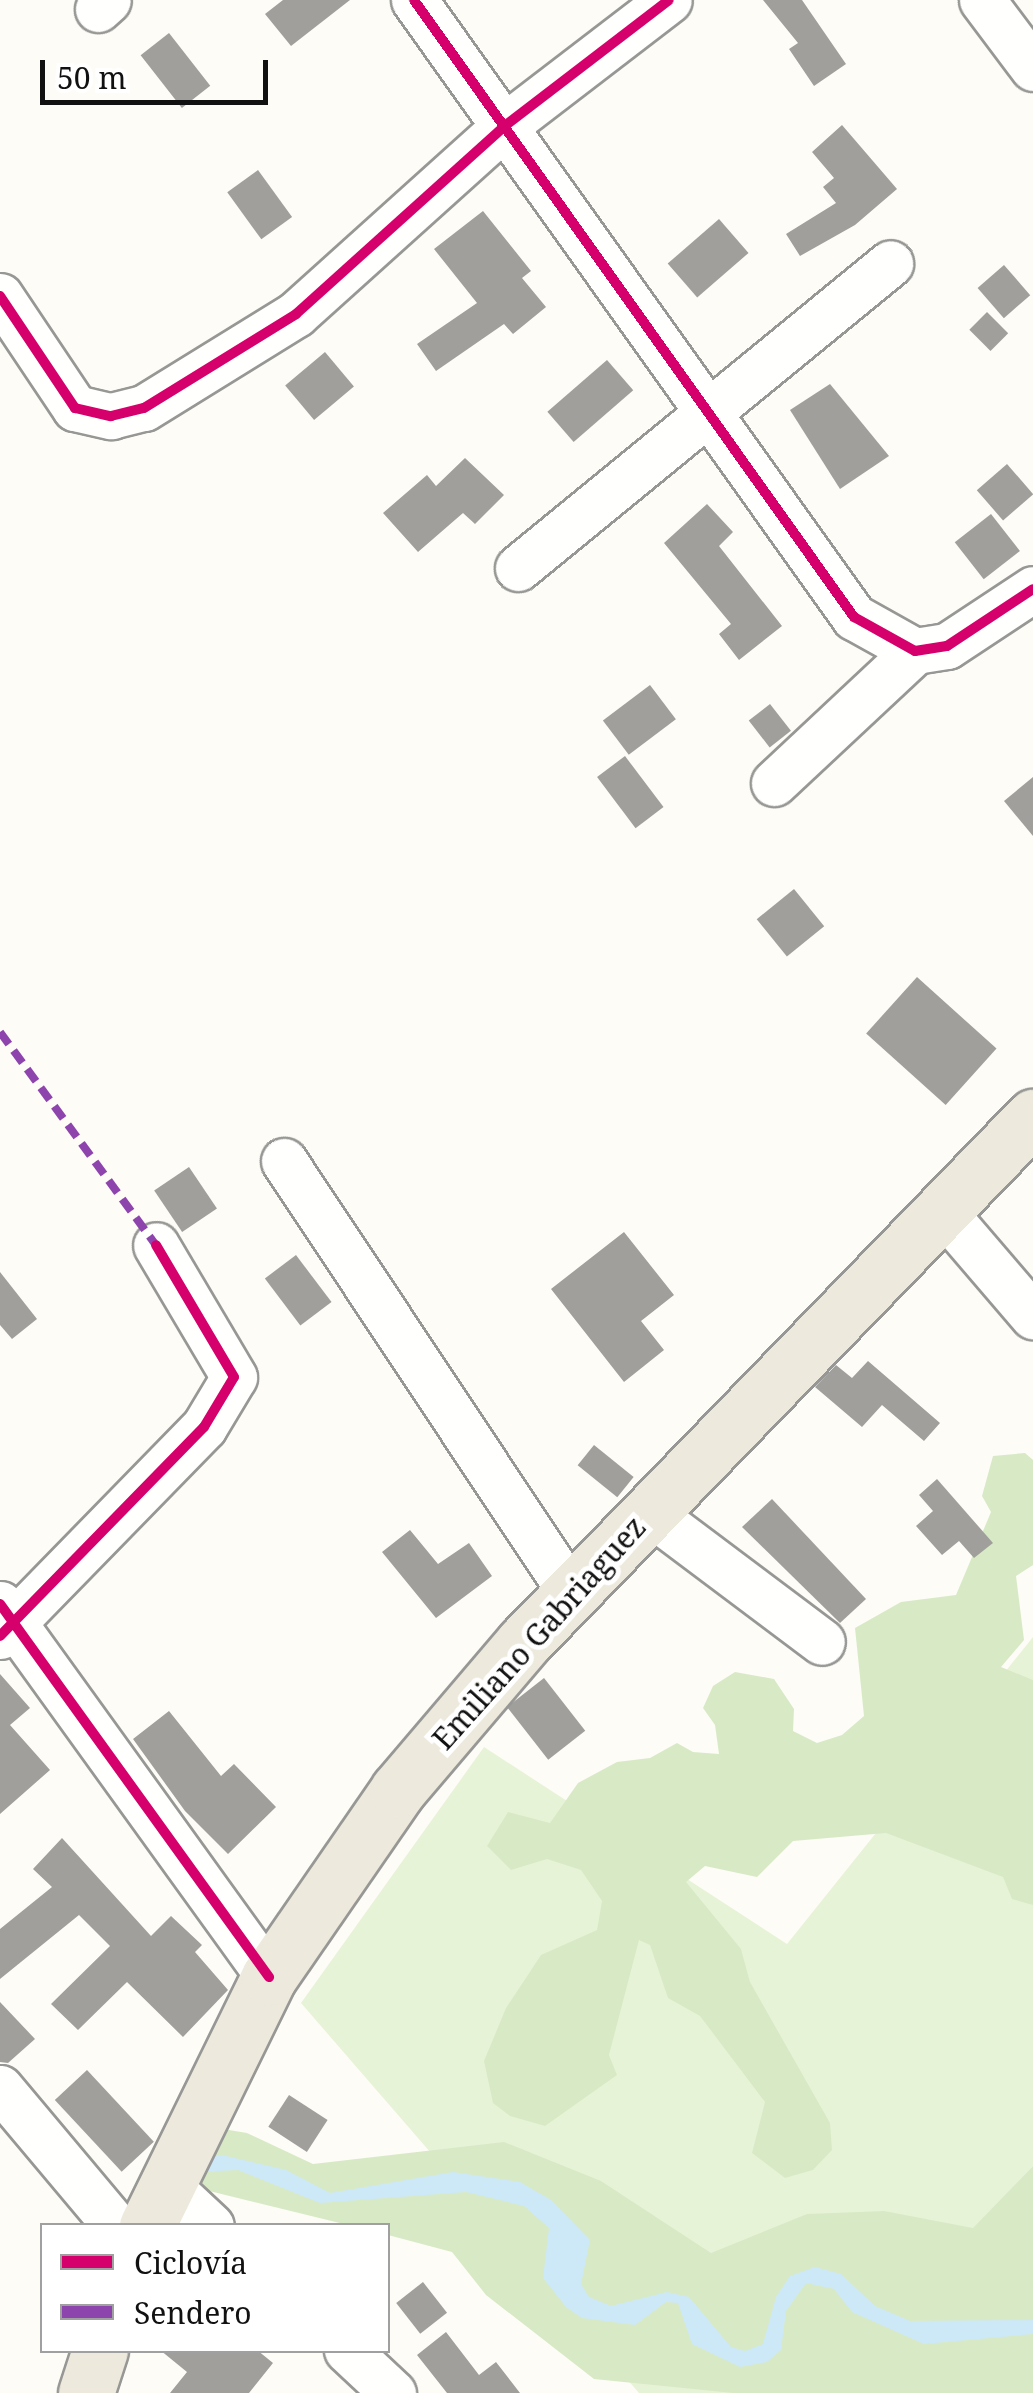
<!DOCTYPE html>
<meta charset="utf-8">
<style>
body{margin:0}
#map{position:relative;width:1033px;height:2393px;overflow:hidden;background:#fdfcf7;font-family:"Noto Serif",serif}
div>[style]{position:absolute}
.green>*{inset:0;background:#e7f3d7}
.forest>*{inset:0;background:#d8eac5}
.water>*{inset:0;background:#cde8f7}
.building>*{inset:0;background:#a19f9c;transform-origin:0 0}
.roads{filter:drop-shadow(2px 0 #979795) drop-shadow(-2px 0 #979795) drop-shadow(0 2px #979795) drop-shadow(0 -2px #979795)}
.minor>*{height:45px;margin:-22.5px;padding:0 22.5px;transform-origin:22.5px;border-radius:22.5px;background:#fffffe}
.major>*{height:55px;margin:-27.5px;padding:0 27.5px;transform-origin:27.5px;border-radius:27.5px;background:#ede9dc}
.quiet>*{height:8px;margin-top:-4px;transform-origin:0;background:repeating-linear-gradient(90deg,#8e44ad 0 15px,transparent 0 23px)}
.cycleway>*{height:10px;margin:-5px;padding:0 5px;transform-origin:5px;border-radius:5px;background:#d6006c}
span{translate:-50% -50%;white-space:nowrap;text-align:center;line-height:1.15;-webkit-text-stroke:10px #fff;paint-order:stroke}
.street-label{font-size:30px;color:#111}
.legend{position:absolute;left:40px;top:2223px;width:350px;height:130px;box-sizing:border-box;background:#fff;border:2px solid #a0a0a0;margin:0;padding:12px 18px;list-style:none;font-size:30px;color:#111}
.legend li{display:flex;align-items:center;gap:20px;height:50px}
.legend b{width:50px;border:2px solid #a0a0a0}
.scale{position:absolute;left:40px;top:60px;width:228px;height:45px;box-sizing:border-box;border:5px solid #111;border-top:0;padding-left:12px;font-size:30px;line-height:35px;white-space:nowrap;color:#111;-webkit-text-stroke:8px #fff;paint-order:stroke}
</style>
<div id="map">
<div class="green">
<div style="clip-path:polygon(1033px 1637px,1033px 2166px,816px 2393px,639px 2393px,301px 2003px,484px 1747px,787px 1944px)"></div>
</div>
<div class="forest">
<div style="clip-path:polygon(1025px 1453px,1033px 1460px,1033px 1565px,1016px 1576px,1024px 1640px,1001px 1667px,1033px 1680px,1033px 1905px,1012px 1899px,1003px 1877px,886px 1833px,793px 1841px,757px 1877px,705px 1866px,686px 1882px,741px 1949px,750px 1982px,830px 2123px,832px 2150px,813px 2170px,785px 2178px,752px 2153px,765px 2102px,700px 2016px,668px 1998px,650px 1945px,639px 1940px,609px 2055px,617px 2075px,545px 2126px,510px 2116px,493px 2103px,484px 2061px,506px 2008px,541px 1955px,597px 1930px,602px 1901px,581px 1870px,547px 1859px,511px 1870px,487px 1846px,508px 1812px,550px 1823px,578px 1783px,617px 1762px,650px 1758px,677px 1743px,693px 1752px,719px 1754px,715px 1725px,703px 1708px,713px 1686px,735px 1672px,774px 1679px,794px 1709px,793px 1731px,817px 1743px,842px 1735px,864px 1716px,855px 1628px,901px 1602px,956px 1595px,991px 1512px,982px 1496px,993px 1456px)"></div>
<div style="clip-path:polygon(217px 2128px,247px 2133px,313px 2164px,504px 2142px,601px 2181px,711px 2253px,807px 2214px,884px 2211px,973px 2228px,1033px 2166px,1033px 2393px,733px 2393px,594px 2379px,486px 2295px,452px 2252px,388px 2235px,388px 2226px,348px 2225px,189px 2186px)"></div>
</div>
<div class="water">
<div style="clip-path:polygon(222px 2155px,286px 2170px,330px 2193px,453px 2172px,520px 2182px,551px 2200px,590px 2240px,581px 2284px,589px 2297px,611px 2306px,667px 2292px,689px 2297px,731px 2347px,745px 2351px,763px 2344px,776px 2297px,790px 2276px,815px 2267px,841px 2274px,875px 2306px,910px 2321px,1033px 2320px,1033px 2334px,924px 2344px,852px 2312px,834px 2289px,806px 2283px,786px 2311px,781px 2350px,767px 2362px,740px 2367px,692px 2344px,678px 2303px,666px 2302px,635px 2325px,582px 2318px,566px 2307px,543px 2278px,549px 2228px,524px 2206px,466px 2192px,320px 2203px,238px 2170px,197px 2172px,202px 2159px)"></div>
</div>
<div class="building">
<div style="clip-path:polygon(283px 0,350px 0,291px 46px,265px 14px)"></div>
<div style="clip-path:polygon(763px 0,802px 0,846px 64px,814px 86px,789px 49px,798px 43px)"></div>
<div style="left:169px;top:33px;width:67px;height:36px;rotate:52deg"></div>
<div style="clip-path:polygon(842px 125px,897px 189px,855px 225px,800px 256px,786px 234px,836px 203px,823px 187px,834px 178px,812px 152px)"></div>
<div style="left:258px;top:170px;width:58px;height:38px;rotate:54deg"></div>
<div style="clip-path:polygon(483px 211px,531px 271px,522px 278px,546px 307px,513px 334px,504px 324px,436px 371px,417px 344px,477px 303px,434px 249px)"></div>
<div style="left:719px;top:219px;width:45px;height:68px;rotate:49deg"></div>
<div style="left:1004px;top:265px;width:40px;height:35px;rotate:49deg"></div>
<div style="left:987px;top:312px;width:30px;height:25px;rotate:45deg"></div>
<div style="left:325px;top:352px;width:45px;height:52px;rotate:50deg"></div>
<div style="left:607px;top:360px;width:40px;height:79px;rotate:49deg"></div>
<div style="clip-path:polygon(830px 384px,889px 456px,840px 489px,790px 410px)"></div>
<div style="clip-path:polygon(465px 458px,504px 495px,475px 524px,463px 513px,418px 552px,383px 513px,427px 475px,436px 486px)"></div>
<div style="left:1007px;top:464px;width:40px;height:40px;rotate:49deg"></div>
<div style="clip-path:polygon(707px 504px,733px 532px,719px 546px,782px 626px,739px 660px,719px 634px,731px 624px,664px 543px)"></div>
<div style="left:991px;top:514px;width:47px;height:46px;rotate:52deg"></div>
<div style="left:650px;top:685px;width:43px;height:59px;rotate:53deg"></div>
<div style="left:770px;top:704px;width:34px;height:27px;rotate:52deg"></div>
<div style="left:625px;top:756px;width:64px;height:35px;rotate:53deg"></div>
<div style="clip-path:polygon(1033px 777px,1033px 836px,1004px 801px)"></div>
<div style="left:794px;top:889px;width:48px;height:48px;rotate:51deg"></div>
<div style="left:917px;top:977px;width:107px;height:76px;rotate:42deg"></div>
<div style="left:189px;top:1167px;width:50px;height:42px;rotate:56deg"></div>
<div style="clip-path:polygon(624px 1232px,674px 1295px,641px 1321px,664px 1350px,624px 1382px,551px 1289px)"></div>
<div style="left:296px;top:1255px;width:59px;height:39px;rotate:53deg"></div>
<div style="clip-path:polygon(0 1272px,37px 1319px,12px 1339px,0 1325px)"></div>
<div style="clip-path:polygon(868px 1361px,940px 1423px,924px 1441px,882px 1405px,862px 1427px,815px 1387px,836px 1365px,852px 1378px)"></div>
<div style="left:594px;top:1445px;width:51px;height:26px;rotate:39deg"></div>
<div style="clip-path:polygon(937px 1479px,993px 1543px,974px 1558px,959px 1541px,942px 1555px,916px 1526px,933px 1511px,919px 1495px)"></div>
<div style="clip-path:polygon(772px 1499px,866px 1599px,840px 1623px,742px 1527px)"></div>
<div style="clip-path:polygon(410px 1530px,438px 1564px,469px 1543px,492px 1576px,436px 1618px,382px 1552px)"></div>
<div style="clip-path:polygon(0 1674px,30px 1708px,10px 1725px,50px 1770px,0 1814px)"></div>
<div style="left:544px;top:1678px;width:67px;height:47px;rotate:52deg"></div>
<div style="clip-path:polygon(169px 1711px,221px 1776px,234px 1764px,276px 1807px,228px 1854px,185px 1811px,133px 1739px)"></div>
<div style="clip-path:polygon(62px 1838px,151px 1936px,171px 1916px,202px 1945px,195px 1952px,228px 1990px,183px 2037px,127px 1982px,78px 2030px,51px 2004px,110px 1946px,79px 1915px,0 1979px,0 1929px,52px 1887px,33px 1869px)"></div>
<div style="clip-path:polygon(0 2002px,35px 2039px,8px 2063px,0 2062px)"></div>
<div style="left:87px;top:2070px;width:98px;height:44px;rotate:47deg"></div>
<div style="left:289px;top:2095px;width:46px;height:38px;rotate:33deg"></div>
<div style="left:423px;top:2282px;width:39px;height:34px;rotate:52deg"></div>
<div style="clip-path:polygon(446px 2332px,479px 2375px,496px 2362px,520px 2393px,447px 2393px,417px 2355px)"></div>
<div style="clip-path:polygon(160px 2350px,257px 2350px,273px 2363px,249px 2393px,170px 2393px,187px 2372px)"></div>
</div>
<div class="roads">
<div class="minor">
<div style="left:414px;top:0;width:758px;rotate:54.51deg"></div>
<div style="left:854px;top:617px;width:70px;rotate:29.1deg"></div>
<div style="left:915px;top:651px;width:32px;rotate:-9deg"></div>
<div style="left:947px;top:646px;width:103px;rotate:-33.5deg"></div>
<div style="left:982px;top:0;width:85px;rotate:53.1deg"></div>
<div style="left:98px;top:9px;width:13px;rotate:-42deg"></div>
<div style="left:0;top:296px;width:135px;rotate:56.2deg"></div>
<div style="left:75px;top:408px;width:37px;rotate:13deg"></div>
<div style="left:111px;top:416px;width:34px;rotate:-14deg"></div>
<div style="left:144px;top:408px;width:179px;rotate:-31.7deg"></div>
<div style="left:296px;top:314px;width:283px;rotate:-42deg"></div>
<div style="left:506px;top:125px;width:205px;rotate:-37.5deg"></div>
<div style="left:518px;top:568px;width:481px;rotate:-39.3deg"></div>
<div style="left:774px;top:783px;width:193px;rotate:-43.1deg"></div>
<div style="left:284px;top:1161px;width:519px;rotate:56.4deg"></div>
<div style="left:942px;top:1210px;width:140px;rotate:49.4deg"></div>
<div style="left:649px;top:1512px;width:216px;rotate:36.9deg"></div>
<div style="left:0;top:1604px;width:460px;rotate:54.2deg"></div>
<div style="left:0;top:1636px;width:292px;rotate:-45.7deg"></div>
<div style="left:204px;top:1427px;width:58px;rotate:-59deg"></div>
<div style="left:234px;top:1377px;width:153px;rotate:-120.6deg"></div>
<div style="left:0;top:2088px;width:180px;rotate:50deg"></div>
<div style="left:167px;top:2185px;width:60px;rotate:43deg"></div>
<div style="left:347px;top:2350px;width:63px;rotate:43.1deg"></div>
</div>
<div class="major">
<div style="left:147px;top:2226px;width:277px;rotate:-63.9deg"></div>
<div style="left:269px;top:1977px;width:227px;rotate:-55.4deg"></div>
<div style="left:398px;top:1790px;width:193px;rotate:-49.6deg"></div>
<div style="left:523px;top:1643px;width:733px;rotate:-45.88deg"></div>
<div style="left:86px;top:2393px;width:45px;rotate:-72deg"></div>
</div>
</div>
<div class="quiet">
<div style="left:0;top:1032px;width:264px;rotate:53.8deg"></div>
</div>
<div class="cycleway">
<div style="left:414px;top:0;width:758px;rotate:54.51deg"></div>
<div style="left:854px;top:617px;width:70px;rotate:29.1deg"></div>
<div style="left:915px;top:651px;width:32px;rotate:-9deg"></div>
<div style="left:947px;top:646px;width:103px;rotate:-33.5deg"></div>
<div style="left:0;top:296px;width:135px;rotate:56.2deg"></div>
<div style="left:75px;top:408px;width:37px;rotate:13deg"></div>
<div style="left:111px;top:416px;width:34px;rotate:-14deg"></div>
<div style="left:144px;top:408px;width:179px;rotate:-31.7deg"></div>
<div style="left:296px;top:314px;width:283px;rotate:-42deg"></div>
<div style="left:506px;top:125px;width:205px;rotate:-37.5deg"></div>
<div style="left:0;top:1604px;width:460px;rotate:54.2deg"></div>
<div style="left:0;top:1636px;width:292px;rotate:-45.7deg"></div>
<div style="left:204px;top:1427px;width:58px;rotate:-59deg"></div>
<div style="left:234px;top:1377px;width:153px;rotate:-120.6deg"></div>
</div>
<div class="street-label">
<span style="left:539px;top:1633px;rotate:-48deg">Emiliano Gabriaguez</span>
</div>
<ul class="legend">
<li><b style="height:12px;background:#d6006c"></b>Ciclovía</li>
<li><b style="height:12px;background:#8e44ad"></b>Sendero</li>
</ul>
<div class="scale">50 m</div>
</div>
